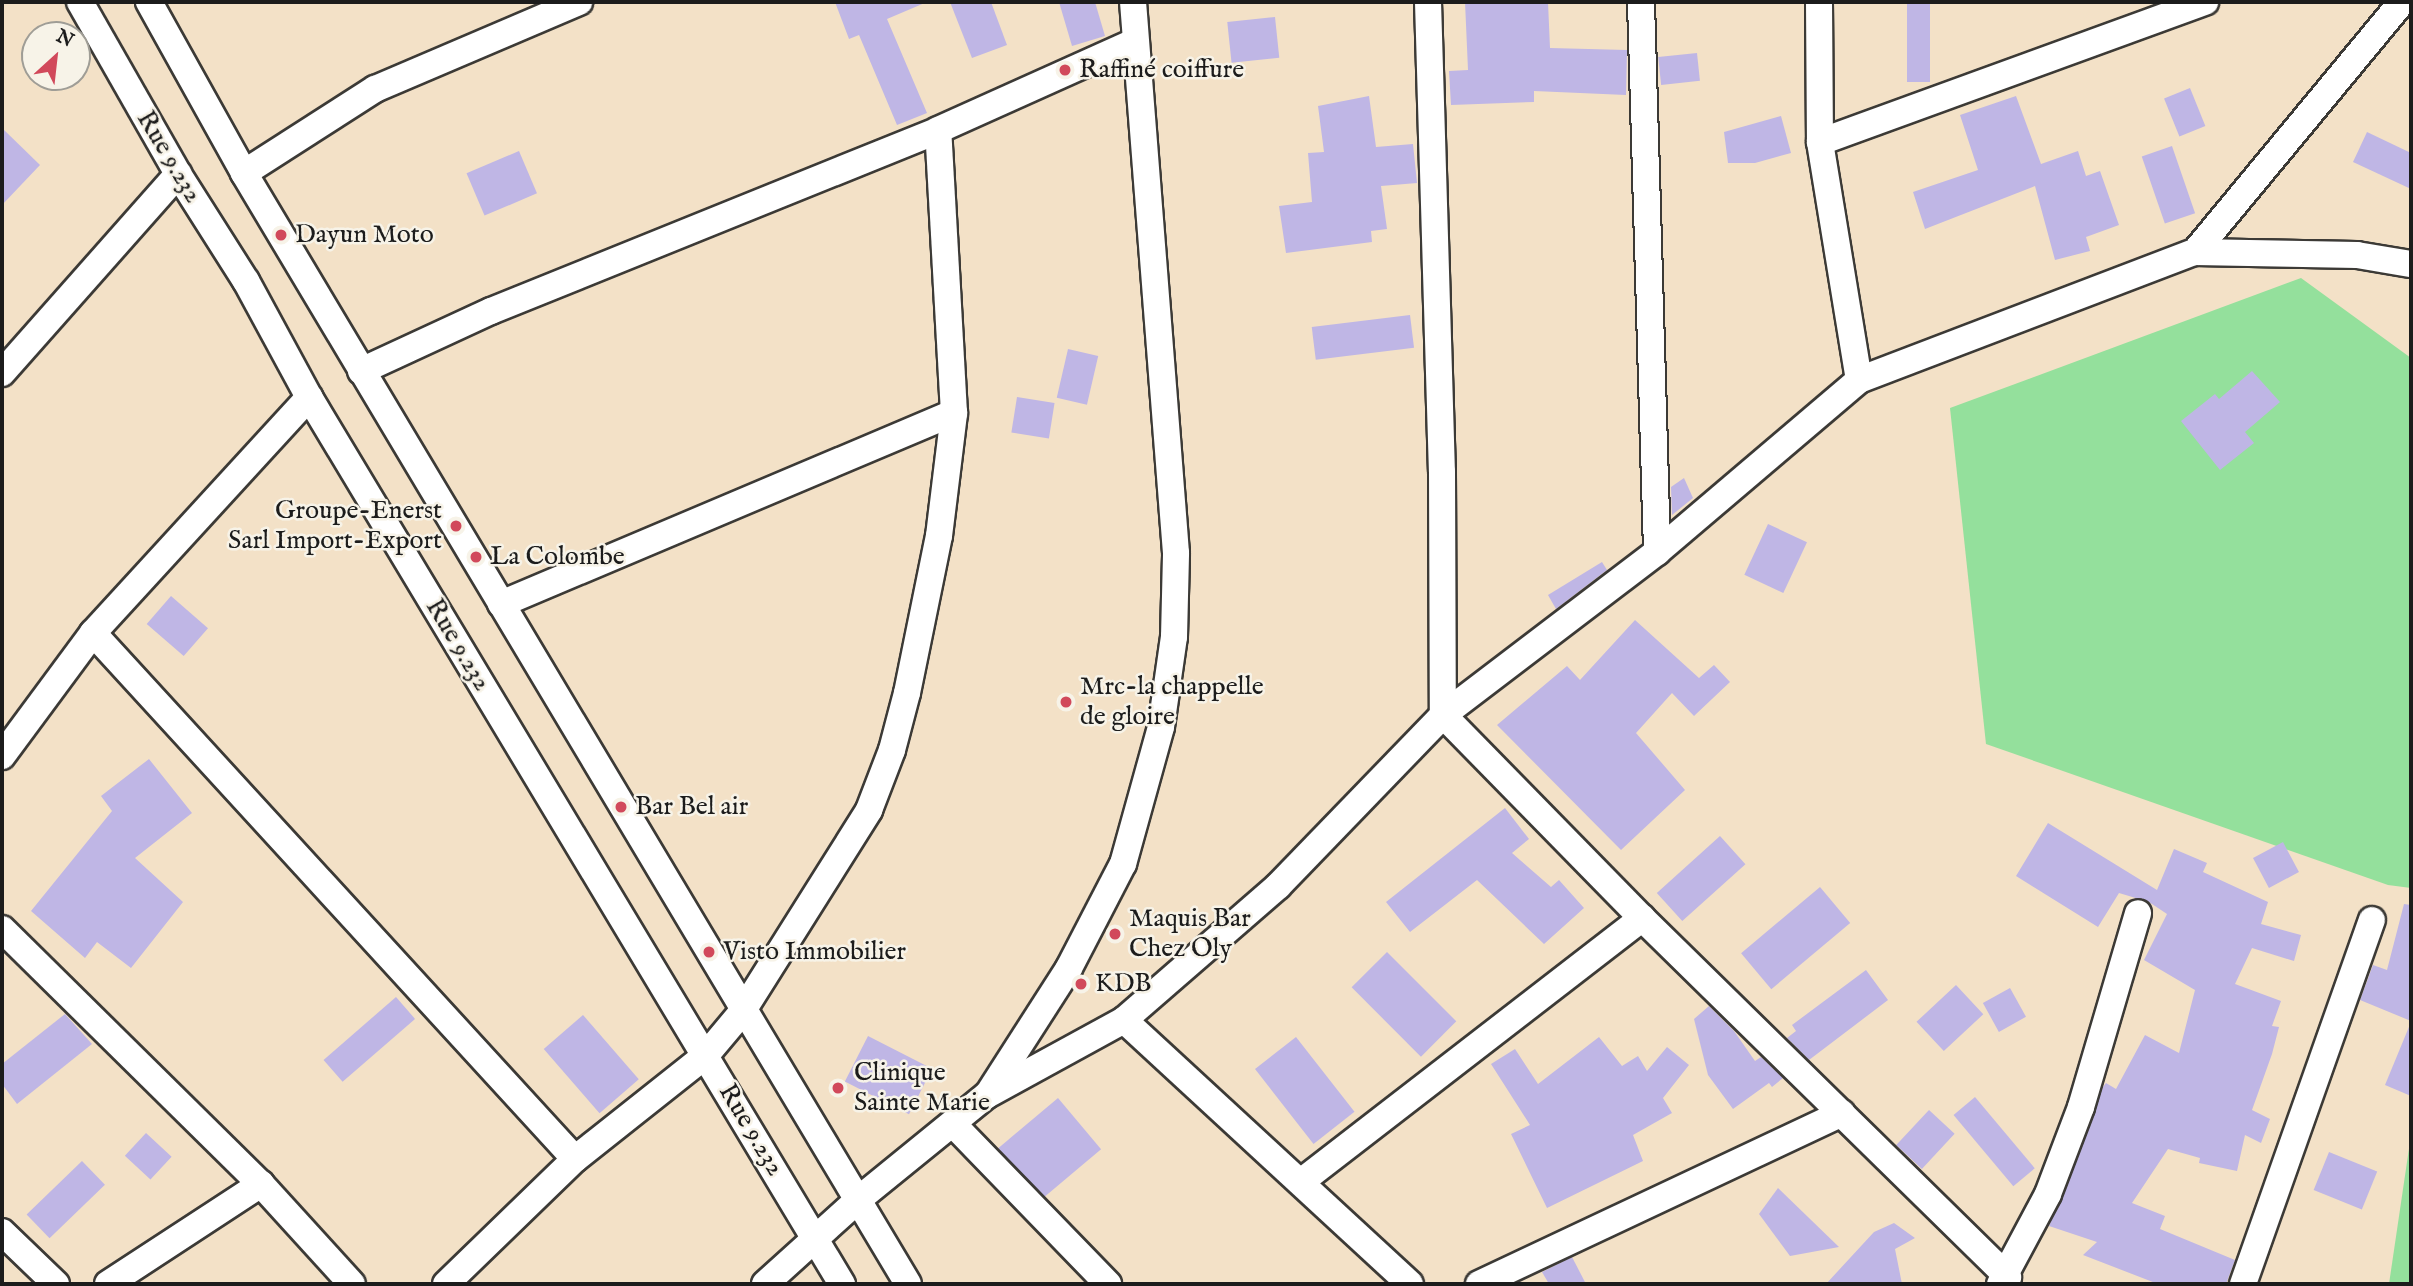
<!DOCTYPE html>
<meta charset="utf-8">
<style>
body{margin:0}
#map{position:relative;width:2413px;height:1286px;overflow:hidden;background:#f3e1c7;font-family:"IM FELL English",serif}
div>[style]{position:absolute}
.green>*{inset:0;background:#94e09c}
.building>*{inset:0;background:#bfb6e5;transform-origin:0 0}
.roads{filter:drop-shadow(2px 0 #3c3a36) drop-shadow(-2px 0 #3c3a36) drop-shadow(0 2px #3c3a36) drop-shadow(0 -2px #3c3a36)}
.minor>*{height:26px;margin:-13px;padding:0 13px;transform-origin:13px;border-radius:13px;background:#fff}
.dots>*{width:19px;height:19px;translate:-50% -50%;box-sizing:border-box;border:4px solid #f7f3e8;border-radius:50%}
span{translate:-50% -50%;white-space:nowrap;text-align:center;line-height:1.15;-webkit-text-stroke:5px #f7f3e8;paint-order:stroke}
.poi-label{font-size:26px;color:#1c1c1c}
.left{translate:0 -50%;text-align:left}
.right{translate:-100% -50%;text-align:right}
.street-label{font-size:26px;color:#1c1c1c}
.frame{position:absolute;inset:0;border:4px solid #1c1c1c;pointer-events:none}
.north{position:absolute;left:21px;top:21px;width:70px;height:70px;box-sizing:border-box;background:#f7f3e8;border:2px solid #9f9d96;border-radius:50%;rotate:27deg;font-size:19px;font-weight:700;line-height:28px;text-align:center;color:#1c1c1c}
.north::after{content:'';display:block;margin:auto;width:24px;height:32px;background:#d1495b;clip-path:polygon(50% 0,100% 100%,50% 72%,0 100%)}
</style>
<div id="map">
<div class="green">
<div style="clip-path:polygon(2301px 278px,2411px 358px,2411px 888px,2388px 885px,1986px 744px,1950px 408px)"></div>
<div style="clip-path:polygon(2411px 1135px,2411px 1284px,2389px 1284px)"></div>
</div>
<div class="building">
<div style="clip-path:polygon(835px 2px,927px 2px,887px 19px,927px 113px,897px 125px,859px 35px,849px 39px)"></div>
<div style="clip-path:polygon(950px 2px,991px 2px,1007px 45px,972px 58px)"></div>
<div style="clip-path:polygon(1059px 2px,1095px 2px,1105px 36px,1072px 46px)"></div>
<div style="clip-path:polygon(1465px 2px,1548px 2px,1550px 48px,1627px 50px,1626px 95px,1534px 91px,1534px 102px,1451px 105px,1449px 71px,1468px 70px)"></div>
<div style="left:1907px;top:2px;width:23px;height:80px"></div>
<div style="left:1275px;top:17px;width:41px;height:48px;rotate:84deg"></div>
<div style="left:1697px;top:53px;width:28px;height:39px;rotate:84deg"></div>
<div style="left:2190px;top:88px;width:41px;height:28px;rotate:68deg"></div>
<div style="clip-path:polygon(1369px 96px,1376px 147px,1413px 144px,1417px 183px,1381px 186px,1387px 229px,1371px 231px,1372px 242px,1286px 253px,1279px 206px,1312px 202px,1308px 153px,1324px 152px,1318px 106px)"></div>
<div style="clip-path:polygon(2016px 96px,2041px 164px,2078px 151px,2086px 176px,2100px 171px,2119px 225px,2086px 237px,2090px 251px,2055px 260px,2035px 186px,1925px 229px,1913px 192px,1978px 170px,1960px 115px)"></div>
<div style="clip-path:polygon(1781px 116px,1791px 153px,1755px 163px,1728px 163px,1724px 132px)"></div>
<div style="clip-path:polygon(2px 128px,40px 165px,2px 205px)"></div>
<div style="clip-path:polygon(2367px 132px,2411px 153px,2411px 189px,2353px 162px)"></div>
<div style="left:2172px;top:146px;width:71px;height:32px;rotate:71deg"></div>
<div style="left:519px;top:151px;width:46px;height:57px;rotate:67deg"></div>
<div style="left:1410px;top:315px;width:33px;height:99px;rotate:83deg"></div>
<div style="left:1068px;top:349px;width:31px;height:50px;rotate:13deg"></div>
<div style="clip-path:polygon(2252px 371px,2280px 402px,2245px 432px,2254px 443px,2220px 470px,2181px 421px,2215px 394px,2219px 399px)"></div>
<div style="left:1017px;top:397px;width:38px;height:36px;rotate:9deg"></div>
<div style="clip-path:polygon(1684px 478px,1693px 498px,1672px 515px,1671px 487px)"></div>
<div style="left:1768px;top:524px;width:43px;height:56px;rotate:25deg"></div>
<div style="clip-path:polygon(1602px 562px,1607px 570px,1556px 609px,1548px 595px)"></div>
<div style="left:171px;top:596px;width:49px;height:37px;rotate:41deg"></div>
<div style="clip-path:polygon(1635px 620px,1699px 678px,1714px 665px,1730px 682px,1694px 716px,1672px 693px,1636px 733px,1685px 790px,1621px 850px,1497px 725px,1567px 666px,1580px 680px)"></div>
<div style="clip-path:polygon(149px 759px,192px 813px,135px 858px,183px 902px,131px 968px,97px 942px,85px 958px,31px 911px,112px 811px,101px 796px)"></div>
<div style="clip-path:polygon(1505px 808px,1529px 839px,1512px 853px,1551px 887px,1559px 880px,1584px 908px,1544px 944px,1477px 880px,1410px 932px,1386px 902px)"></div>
<div style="clip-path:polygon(2048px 823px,2157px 890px,2174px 849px,2207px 863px,2203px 872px,2268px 902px,2261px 924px,2301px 935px,2294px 961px,2252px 948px,2235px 984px,2281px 1001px,2272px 1026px,2279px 1027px,2272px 1054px,2252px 1110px,2270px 1119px,2261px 1143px,2245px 1135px,2237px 1171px,2199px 1163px,2200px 1158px,2168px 1149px,2132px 1203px,2165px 1216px,2160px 1229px,2235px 1260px,2226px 1284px,2158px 1284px,2083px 1255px,2097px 1242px,2049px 1226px,2103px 1087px,2106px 1083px,2116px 1089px,2145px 1035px,2179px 1053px,2195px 990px,2144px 960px,2167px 914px,2149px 902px,2119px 893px,2098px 927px,2016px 876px)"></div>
<div style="left:1720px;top:836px;width:38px;height:85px;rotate:48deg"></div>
<div style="left:2283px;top:842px;width:34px;height:34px;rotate:62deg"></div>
<div style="left:1820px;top:887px;width:47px;height:103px;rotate:50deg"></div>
<div style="clip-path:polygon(2404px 904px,2411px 905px,2411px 1021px,2360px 1000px,2373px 965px,2387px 970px)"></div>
<div style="left:1387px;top:952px;width:98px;height:50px;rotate:45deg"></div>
<div style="clip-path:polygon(1866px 970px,1888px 1000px,1809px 1060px,1787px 1038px,1796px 1031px,1792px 1025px)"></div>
<div style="left:1956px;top:985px;width:40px;height:54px;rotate:47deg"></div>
<div style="left:2010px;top:988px;width:33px;height:31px;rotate:61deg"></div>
<div style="left:396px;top:997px;width:29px;height:96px;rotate:49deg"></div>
<div style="clip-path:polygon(1709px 1006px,1734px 1031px,1755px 1061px,1761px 1057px,1783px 1078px,1772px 1087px,1769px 1083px,1733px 1109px,1708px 1075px,1694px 1019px)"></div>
<div style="clip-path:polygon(65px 1014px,92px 1044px,17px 1104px,2px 1084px,2px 1064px)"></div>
<div style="left:583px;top:1015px;width:85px;height:52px;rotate:49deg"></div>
<div style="clip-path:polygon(2411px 1022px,2411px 1096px,2385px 1085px)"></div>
<div style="left:868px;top:1036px;width:72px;height:51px;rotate:27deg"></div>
<div style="left:1296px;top:1037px;width:95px;height:52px;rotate:52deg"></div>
<div style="clip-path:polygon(1599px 1037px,1622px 1066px,1638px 1056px,1647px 1071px,1667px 1047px,1689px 1065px,1663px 1098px,1672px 1113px,1633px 1135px,1643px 1161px,1547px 1208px,1511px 1134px,1530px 1125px,1491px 1064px,1515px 1049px,1538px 1084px)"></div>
<div style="left:1975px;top:1097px;width:93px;height:28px;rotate:50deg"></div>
<div style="left:1058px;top:1098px;width:67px;height:78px;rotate:50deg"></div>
<div style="left:1929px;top:1110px;width:35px;height:48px;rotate:43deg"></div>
<div style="left:146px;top:1133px;width:35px;height:31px;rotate:43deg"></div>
<div style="left:2329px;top:1152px;width:52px;height:41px;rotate:22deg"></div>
<div style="left:82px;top:1161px;width:33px;height:77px;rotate:46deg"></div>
<div style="clip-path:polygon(1778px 1188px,1839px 1247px,1790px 1256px,1759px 1214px)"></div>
<div style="clip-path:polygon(1894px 1223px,1915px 1238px,1895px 1249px,1902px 1284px,1826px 1284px,1874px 1232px)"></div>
<div style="clip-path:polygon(1572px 1257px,1586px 1284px,1549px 1284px,1542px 1272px)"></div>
</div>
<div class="roads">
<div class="minor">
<div style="left:80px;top:2px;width:198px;rotate:60.3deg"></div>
<div style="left:178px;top:174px;width:127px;rotate:57.6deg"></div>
<div style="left:246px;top:281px;width:132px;rotate:61.5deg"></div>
<div style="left:309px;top:397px;width:1035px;rotate:59deg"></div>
<div style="left:149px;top:2px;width:196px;rotate:60.9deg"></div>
<div style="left:244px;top:173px;width:1294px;rotate:59.13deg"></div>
<div style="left:1428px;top:2px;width:470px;rotate:88.3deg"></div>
<div style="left:1442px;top:472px;width:243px;rotate:89.8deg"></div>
<div style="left:1443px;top:715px;width:284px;rotate:45.6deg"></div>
<div style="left:1642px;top:918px;width:513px;rotate:44.45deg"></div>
<div style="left:1641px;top:2px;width:550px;rotate:88.33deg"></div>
<div style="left:1819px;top:2px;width:140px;rotate:89.6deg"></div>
<div style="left:1820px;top:142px;width:241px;rotate:80.7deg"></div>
<div style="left:1820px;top:142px;width:410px;rotate:-20deg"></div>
<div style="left:244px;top:173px;width:156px;rotate:-32.7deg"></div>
<div style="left:375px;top:89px;width:222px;rotate:-23.1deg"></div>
<div style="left:2195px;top:252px;width:325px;rotate:-50.4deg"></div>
<div style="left:361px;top:371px;width:143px;rotate:-24.8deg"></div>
<div style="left:491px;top:311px;width:482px;rotate:-22deg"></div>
<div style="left:938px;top:130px;width:215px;rotate:-24.2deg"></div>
<div style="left:2px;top:373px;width:266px;rotate:-48.5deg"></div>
<div style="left:501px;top:604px;width:492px;rotate:-22.9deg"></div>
<div style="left:93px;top:633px;width:713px;rotate:47.5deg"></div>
<div style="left:2px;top:756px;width:153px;rotate:-53.5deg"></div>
<div style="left:93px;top:633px;width:320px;rotate:-47.5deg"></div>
<div style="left:2px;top:929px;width:363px;rotate:44.6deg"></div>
<div style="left:261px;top:1184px;width:135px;rotate:47.7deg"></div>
<div style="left:1124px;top:1020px;width:389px;rotate:42.7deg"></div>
<div style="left:990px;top:1091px;width:146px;rotate:-57.3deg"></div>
<div style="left:1069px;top:968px;width:117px;rotate:-62.6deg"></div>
<div style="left:1123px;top:864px;width:142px;rotate:-74.5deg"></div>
<div style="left:1161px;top:727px;width:91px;rotate:-81.8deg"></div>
<div style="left:1174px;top:637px;width:84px;rotate:-88.6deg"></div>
<div style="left:1176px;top:553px;width:553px;rotate:-94.46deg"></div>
<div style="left:953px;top:1124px;width:223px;rotate:45.9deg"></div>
<div style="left:1302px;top:1181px;width:430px;rotate:-37.7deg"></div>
<div style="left:2px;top:1232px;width:75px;rotate:43.9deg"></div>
<div style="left:108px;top:1284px;width:183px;rotate:-33.2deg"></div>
<div style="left:446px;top:1284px;width:180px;rotate:-44.1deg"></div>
<div style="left:575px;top:1159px;width:167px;rotate:-38.4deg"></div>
<div style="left:706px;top:1055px;width:56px;rotate:-50.1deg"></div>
<div style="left:742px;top:1012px;width:239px;rotate:-57.8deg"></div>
<div style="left:869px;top:810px;width:64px;rotate:-69deg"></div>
<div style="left:892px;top:750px;width:59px;rotate:-75.3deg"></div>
<div style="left:907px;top:693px;width:160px;rotate:-78.5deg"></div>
<div style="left:939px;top:536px;width:124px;rotate:-83deg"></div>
<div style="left:954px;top:413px;width:283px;rotate:-93.2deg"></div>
<div style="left:765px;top:1284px;width:127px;rotate:-42.1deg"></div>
<div style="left:859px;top:1199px;width:165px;rotate:-39.1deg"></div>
<div style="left:987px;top:1095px;width:156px;rotate:-28.7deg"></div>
<div style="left:1124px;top:1020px;width:204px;rotate:-41deg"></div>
<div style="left:1278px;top:886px;width:238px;rotate:-46deg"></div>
<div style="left:1443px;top:715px;width:269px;rotate:-37.3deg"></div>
<div style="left:1657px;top:552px;width:265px;rotate:-40.4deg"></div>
<div style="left:1859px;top:380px;width:360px;rotate:-20.9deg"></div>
<div style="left:2195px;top:252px;width:162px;rotate:1.1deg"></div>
<div style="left:2357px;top:255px;width:55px;rotate:9.5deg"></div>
<div style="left:1479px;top:1284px;width:401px;rotate:-25.2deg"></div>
<div style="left:2000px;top:1284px;width:102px;rotate:-61.9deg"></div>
<div style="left:2048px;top:1194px;width:93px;rotate:-69.2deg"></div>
<div style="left:2081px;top:1107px;width:202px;rotate:-73.6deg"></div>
<div style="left:2243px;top:1284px;width:386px;rotate:-70.5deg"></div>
</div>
</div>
<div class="dots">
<div style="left:1065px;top:70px;background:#d1495b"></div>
<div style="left:281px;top:235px;background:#d1495b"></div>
<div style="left:456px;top:526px;background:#d1495b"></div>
<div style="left:476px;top:557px;background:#d1495b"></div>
<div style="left:1066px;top:702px;background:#d1495b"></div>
<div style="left:621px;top:807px;background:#d1495b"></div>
<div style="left:1115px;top:934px;background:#d1495b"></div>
<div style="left:709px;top:952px;background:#d1495b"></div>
<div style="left:1081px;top:984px;background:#d1495b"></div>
<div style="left:838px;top:1088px;background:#d1495b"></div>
</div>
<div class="poi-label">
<span class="left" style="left:1079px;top:70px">Raffiné coiffure</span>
<span class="left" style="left:295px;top:235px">Dayun Moto</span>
<span class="right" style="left:442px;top:526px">Groupe-Enerst<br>Sarl Import-Export</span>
<span class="left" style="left:490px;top:557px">La Colombe</span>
<span class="left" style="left:1080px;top:702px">Mrc-la chappelle<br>de gloire</span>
<span class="left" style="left:635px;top:807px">Bar Bel air</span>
<span class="left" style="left:1129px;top:934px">Maquis Bar<br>Chez Oly</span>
<span class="left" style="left:723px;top:952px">Visto Immobilier</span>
<span class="left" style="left:1095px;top:984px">KDB</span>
<span class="left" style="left:854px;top:1088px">Clinique<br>Sainte Marie</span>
</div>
<div class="street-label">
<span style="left:169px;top:157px;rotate:59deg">Rue 9.232</span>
<span style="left:458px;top:645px;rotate:59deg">Rue 9.232</span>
<span style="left:751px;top:1130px;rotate:59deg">Rue 9.232</span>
</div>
<div class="frame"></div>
<div class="north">N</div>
</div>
